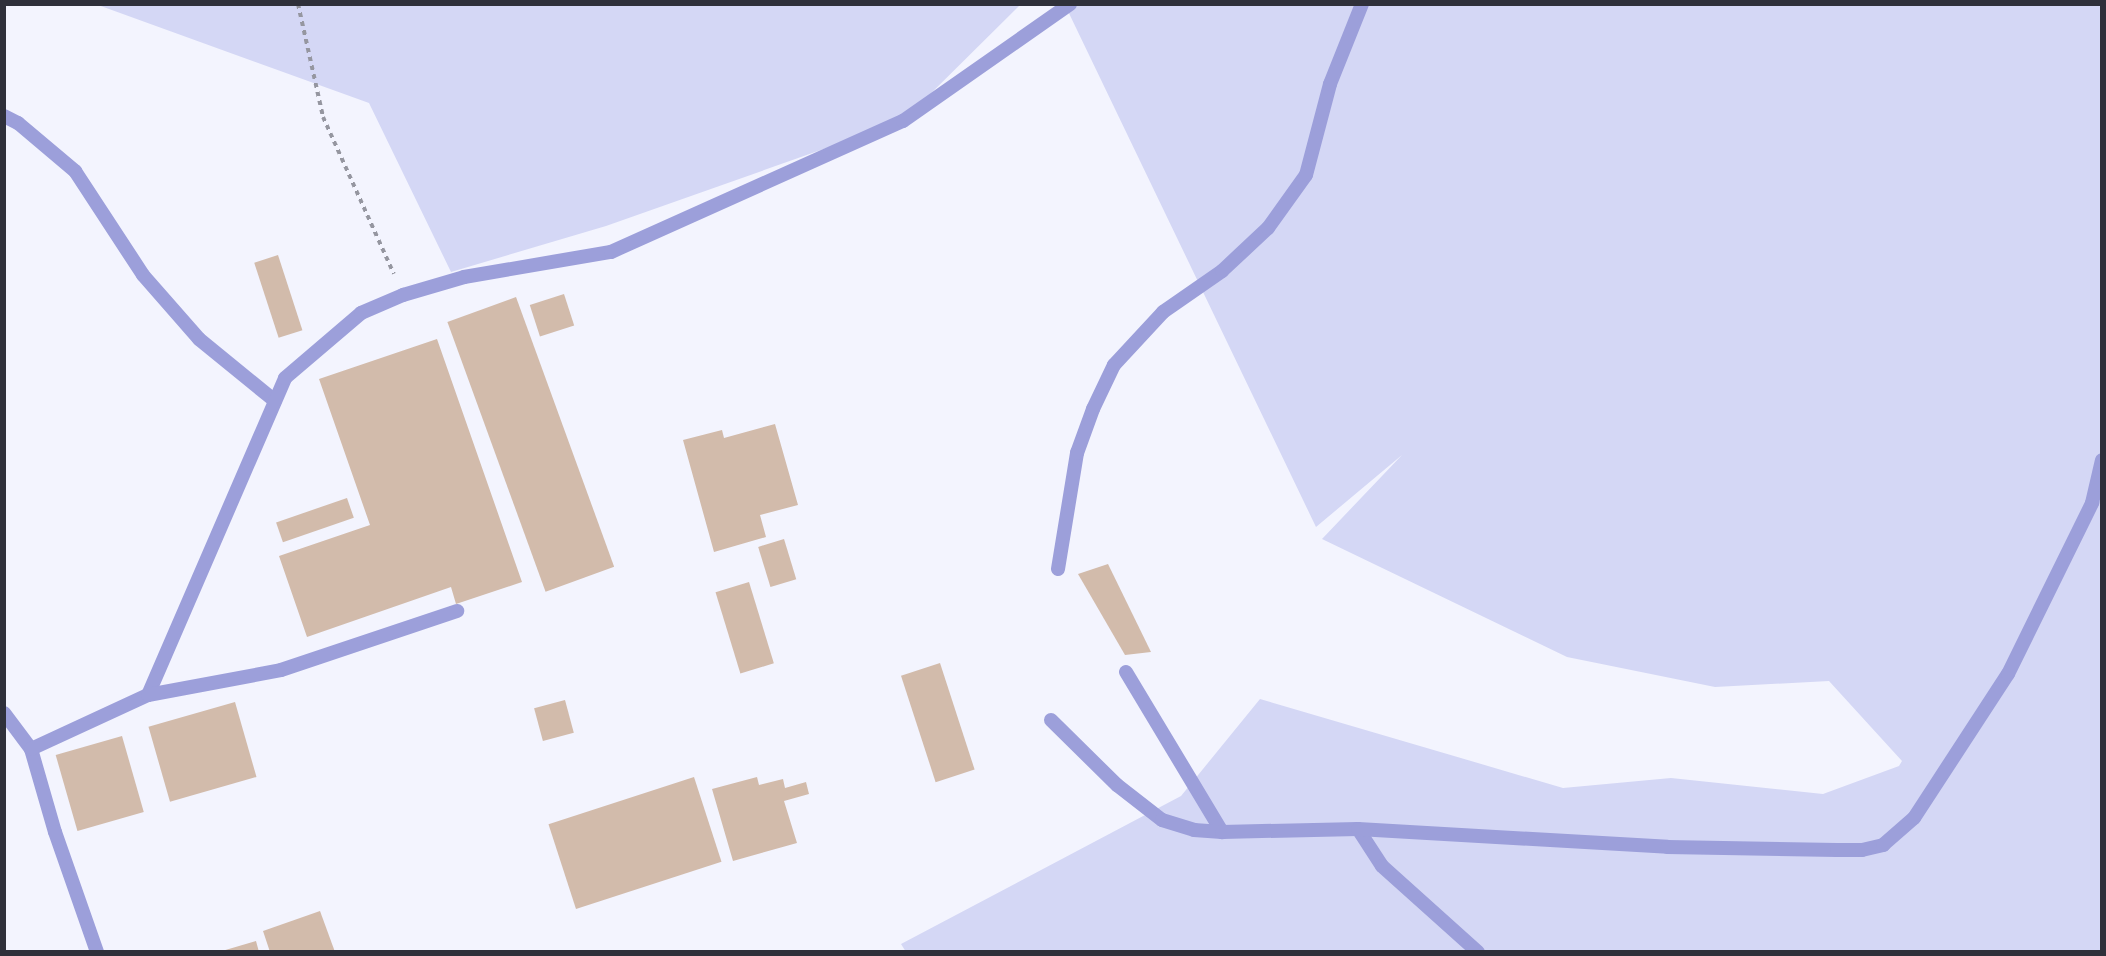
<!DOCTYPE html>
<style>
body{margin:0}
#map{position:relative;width:2106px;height:956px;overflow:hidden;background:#f3f4fe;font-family:Arial,sans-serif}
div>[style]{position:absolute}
.green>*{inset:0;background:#d4d7f5}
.building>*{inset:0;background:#d2bbab;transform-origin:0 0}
.path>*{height:4px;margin-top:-2px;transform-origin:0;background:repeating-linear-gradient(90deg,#9596a0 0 4.5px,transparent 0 9px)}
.service>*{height:14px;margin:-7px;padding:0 7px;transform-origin:7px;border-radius:7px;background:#9c9fda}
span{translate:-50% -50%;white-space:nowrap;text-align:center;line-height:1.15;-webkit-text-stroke:5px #f3f4fe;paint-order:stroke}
.frame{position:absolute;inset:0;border:6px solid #2f303a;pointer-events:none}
</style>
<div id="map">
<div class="green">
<div style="clip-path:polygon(98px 5px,1020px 5px,903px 121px,606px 226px,451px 272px,369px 103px)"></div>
<div style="clip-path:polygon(1065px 5px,2101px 5px,2101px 951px,906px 952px,901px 944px,1181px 796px,1260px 699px,1563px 788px,1671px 778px,1823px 794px,1899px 766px,1902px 761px,1829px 681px,1715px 687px,1567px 657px,1322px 539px,1402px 455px,1316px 527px)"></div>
</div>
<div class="building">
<div style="left:278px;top:255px;width:79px;height:25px;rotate:72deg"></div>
<div style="left:564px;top:294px;width:33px;height:36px;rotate:72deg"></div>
<div style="left:516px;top:297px;width:287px;height:73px;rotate:70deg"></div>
<div style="clip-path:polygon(437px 339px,522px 582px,456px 604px,451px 587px,307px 637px,279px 556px,370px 525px,319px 379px)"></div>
<div style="clip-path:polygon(775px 424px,798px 505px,760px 515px,766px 537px,714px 552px,683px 440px,722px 430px,724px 438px)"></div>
<div style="left:347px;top:498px;width:21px;height:75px;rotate:71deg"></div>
<div style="left:784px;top:539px;width:42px;height:27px;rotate:73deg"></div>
<div style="clip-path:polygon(1108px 564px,1151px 652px,1125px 655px,1078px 574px)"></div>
<div style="left:749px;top:582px;width:85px;height:35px;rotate:73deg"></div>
<div style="left:940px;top:663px;width:112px;height:41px;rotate:72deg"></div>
<div style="left:565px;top:700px;width:34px;height:32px;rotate:75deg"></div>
<div style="left:235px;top:702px;width:78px;height:90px;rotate:74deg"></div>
<div style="left:122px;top:736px;width:79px;height:69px;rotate:74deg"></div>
<div style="left:694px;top:777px;width:89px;height:153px;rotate:72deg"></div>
<div style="clip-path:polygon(757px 777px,759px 785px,783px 779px,785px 788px,806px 782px,809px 794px,784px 801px,797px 843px,733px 861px,712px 789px)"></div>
<div style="clip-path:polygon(320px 911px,335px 952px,270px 952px,263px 931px)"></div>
<div style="clip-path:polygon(256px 941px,259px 952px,222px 952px,222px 951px)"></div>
</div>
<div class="path">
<div style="left:298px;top:4px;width:116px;rotate:77.5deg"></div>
<div style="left:323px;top:117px;width:172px;rotate:65.7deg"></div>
</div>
<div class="service">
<div style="left:4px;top:116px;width:16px;rotate:27deg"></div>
<div style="left:18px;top:123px;width:75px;rotate:40.1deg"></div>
<div style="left:75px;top:171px;width:124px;rotate:56.8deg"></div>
<div style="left:143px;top:275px;width:85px;rotate:48.8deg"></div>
<div style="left:199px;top:339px;width:98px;rotate:39.2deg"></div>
<div style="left:1058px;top:569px;width:118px;rotate:-80.7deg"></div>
<div style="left:1077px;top:453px;width:47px;rotate:-70deg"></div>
<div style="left:1093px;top:409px;width:49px;rotate:-64.5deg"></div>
<div style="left:1114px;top:365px;width:72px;rotate:-47.2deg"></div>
<div style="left:1163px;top:312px;width:72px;rotate:-34.8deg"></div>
<div style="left:1222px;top:271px;width:63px;rotate:-43.1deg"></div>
<div style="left:1268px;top:228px;width:65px;rotate:-54.4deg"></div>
<div style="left:1306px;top:175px;width:94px;rotate:-75.2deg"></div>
<div style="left:1330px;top:84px;width:86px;rotate:-68.2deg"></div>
<div style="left:1126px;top:672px;width:187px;rotate:59deg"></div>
<div style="left:148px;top:695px;width:345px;rotate:-66.6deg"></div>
<div style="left:285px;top:378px;width:100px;rotate:-40.5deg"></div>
<div style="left:361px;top:313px;width:46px;rotate:-23.2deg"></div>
<div style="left:403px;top:295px;width:64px;rotate:-16.4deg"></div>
<div style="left:464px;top:277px;width:149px;rotate:-9.7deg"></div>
<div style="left:611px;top:252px;width:320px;rotate:-24.2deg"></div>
<div style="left:903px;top:121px;width:204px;rotate:-35deg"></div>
<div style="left:4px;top:713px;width:45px;rotate:53.1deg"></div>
<div style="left:31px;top:749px;width:86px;rotate:73.9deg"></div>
<div style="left:55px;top:832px;width:127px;rotate:70.7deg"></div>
<div style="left:1051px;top:720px;width:93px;rotate:44.6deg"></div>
<div style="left:1117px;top:785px;width:57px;rotate:37.9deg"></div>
<div style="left:1162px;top:820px;width:34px;rotate:17deg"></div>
<div style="left:1194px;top:830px;width:28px;rotate:4deg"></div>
<div style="left:1222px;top:832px;width:136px;rotate:-1.3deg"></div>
<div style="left:1358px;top:829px;width:44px;rotate:57deg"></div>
<div style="left:1382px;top:866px;width:129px;rotate:41.9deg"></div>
<div style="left:31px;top:749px;width:129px;rotate:-24.8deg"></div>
<div style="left:148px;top:695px;width:135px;rotate:-10.6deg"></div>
<div style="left:281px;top:670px;width:186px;rotate:-18.5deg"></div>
<div style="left:1358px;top:829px;width:310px;rotate:3.3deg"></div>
<div style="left:1667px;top:847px;width:170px;rotate:1deg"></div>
<div style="left:1837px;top:850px;width:25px"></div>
<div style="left:1862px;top:850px;width:22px;rotate:-13deg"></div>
<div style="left:1883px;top:845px;width:41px;rotate:-41.1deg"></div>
<div style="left:1914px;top:818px;width:172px;rotate:-56.9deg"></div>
<div style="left:2008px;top:674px;width:191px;rotate:-63.8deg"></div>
<div style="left:2092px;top:503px;width:44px;rotate:-76.9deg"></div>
</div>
<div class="frame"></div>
</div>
